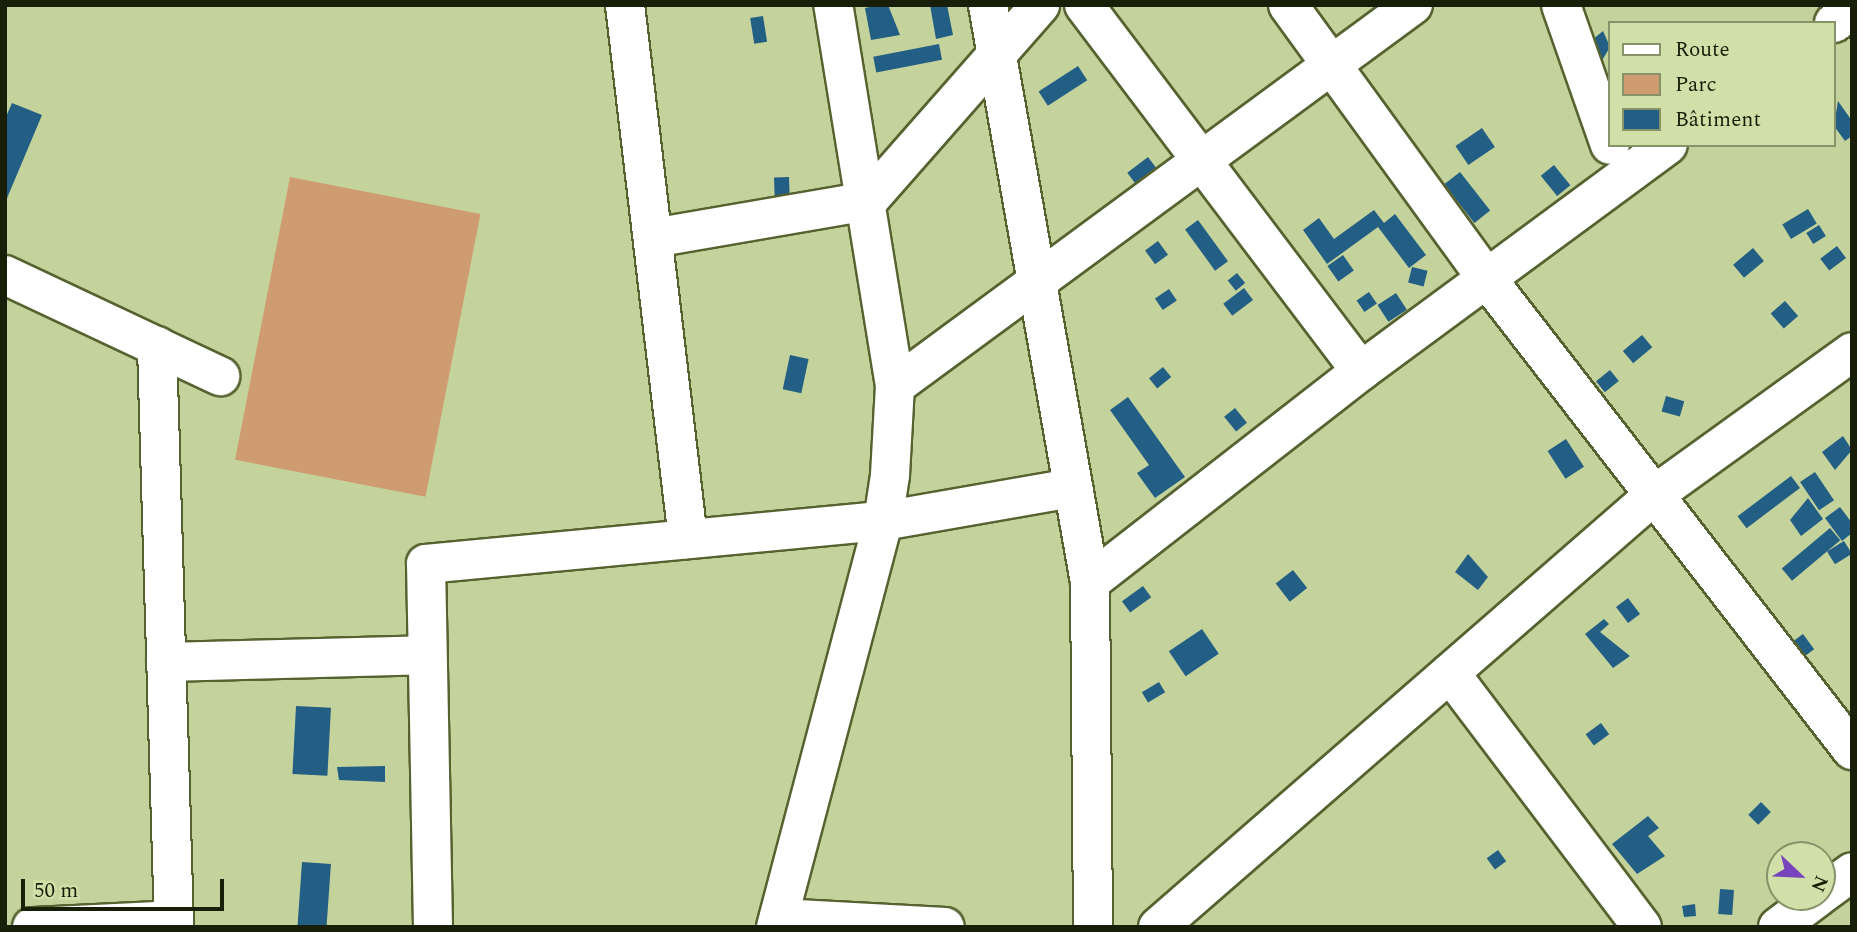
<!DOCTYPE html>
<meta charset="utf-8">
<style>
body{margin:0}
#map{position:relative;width:1857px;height:932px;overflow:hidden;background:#c4d39c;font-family:Spectral,serif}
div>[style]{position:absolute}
.green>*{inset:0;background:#cf9c72;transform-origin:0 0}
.building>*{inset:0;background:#235e84;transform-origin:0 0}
.roads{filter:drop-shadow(2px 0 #56622f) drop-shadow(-2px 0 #56622f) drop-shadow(0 2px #56622f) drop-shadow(0 -2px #56622f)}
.minor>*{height:38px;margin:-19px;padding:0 19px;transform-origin:19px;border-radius:19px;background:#fff}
span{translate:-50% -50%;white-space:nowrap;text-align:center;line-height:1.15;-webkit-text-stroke:7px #d1e0a8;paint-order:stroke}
.frame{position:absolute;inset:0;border:7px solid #191e09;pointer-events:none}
.legend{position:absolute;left:1608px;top:21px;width:228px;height:126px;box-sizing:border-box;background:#d1e0a8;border:2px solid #879268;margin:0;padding:9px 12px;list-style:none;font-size:21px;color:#191e09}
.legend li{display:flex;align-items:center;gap:14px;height:35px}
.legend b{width:35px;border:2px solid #879268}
.north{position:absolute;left:1766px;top:841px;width:70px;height:70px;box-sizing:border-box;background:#d1e0a8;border:2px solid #879268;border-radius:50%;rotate:113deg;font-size:19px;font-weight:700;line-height:28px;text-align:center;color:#191e09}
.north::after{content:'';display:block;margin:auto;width:24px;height:32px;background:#7844bb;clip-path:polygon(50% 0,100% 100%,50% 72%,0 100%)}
.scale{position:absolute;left:21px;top:879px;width:203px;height:32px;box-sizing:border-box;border:4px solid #191e09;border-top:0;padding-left:9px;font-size:21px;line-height:24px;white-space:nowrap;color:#191e09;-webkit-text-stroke:5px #d1e0a8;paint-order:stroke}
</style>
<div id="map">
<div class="green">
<div style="left:290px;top:177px;width:194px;height:288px;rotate:11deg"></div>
</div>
<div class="building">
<div style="clip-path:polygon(880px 5px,888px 5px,900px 35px,871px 40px,865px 8px)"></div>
<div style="clip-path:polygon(930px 5px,947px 5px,953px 35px,936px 39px)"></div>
<div style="left:763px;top:16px;width:26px;height:13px;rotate:81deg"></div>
<div style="clip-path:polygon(1603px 31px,1610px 47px,1600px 64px,1585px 46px)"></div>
<div style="left:939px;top:44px;width:16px;height:67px;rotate:79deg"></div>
<div style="left:1078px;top:66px;width:17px;height:47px;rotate:57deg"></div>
<div style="clip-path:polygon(1838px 101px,1852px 121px,1852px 136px,1845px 141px,1834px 126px)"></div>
<div style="clip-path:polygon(12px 103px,42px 115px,5px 203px,5px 119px)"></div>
<div style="left:1482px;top:128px;width:23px;height:32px;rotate:56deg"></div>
<div style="left:1148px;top:157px;width:15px;height:26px;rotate:53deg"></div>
<div style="left:1554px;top:165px;width:26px;height:17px;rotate:51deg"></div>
<div style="left:1460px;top:172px;width:49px;height:20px;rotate:52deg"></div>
<div style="left:789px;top:177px;width:25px;height:15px;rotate:88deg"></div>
<div style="left:1808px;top:209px;width:17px;height:30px;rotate:59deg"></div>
<div style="clip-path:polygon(1374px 210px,1384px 223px,1395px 214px,1426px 255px,1409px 268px,1378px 227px,1327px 264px,1303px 230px,1319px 218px,1334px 239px)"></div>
<div style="left:1198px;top:220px;width:51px;height:16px;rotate:54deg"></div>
<div style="left:1819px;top:225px;width:13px;height:15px;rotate:58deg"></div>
<div style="left:1158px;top:241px;width:17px;height:16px;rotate:54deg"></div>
<div style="left:1837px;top:246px;width:15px;height:21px;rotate:53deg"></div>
<div style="left:1753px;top:248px;width:17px;height:26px;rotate:50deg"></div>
<div style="left:1343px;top:255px;width:19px;height:19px;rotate:55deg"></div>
<div style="left:1412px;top:267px;width:16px;height:16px;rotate:14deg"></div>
<div style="left:1237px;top:273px;width:13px;height:12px;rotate:51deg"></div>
<div style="left:1244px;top:288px;width:15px;height:26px;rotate:53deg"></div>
<div style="left:1169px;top:289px;width:14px;height:17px;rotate:56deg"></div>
<div style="left:1369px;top:292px;width:14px;height:15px;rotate:56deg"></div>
<div style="left:1396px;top:293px;width:20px;height:22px;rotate:57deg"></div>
<div style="left:1785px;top:301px;width:20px;height:19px;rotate:49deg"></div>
<div style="left:1642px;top:335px;width:16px;height:25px;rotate:50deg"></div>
<div style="left:790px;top:355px;width:19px;height:35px;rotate:12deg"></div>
<div style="left:1163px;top:367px;width:13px;height:18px;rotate:51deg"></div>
<div style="left:1610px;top:370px;width:14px;height:18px;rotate:51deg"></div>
<div style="left:1666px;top:396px;width:19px;height:16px;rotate:16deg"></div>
<div style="clip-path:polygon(1128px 397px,1185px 477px,1155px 498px,1137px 473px,1149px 465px,1110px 410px)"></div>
<div style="left:1235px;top:408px;width:19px;height:14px;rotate:51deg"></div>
<div style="clip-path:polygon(1843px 436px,1852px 450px,1835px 470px,1822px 452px)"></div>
<div style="left:1566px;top:439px;width:33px;height:22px;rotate:57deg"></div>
<div style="left:1815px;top:472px;width:34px;height:18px;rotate:56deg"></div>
<div style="left:1791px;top:476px;width:15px;height:67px;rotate:53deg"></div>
<div style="clip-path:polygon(1808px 498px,1823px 519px,1801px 536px,1790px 520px)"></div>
<div style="clip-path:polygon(1840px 507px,1852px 523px,1852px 533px,1842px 541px,1825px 518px)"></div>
<div style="left:1830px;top:528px;width:16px;height:63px;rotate:50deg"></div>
<div style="left:1844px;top:541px;width:15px;height:20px;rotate:58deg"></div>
<div style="clip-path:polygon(1468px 554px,1488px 577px,1478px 590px,1455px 572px)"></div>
<div style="left:1293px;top:570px;width:23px;height:22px;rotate:52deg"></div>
<div style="left:1143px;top:586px;width:14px;height:26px;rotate:54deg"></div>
<div style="left:1628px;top:598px;width:20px;height:15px;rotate:53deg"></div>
<div style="clip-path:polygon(1604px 619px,1609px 624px,1600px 632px,1630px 656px,1613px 668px,1585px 634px)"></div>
<div style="left:1202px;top:629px;width:30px;height:40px;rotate:56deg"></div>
<div style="left:1803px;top:634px;width:19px;height:16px;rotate:54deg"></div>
<div style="left:1159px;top:682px;width:12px;height:20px;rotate:59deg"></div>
<div style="left:296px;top:706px;width:35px;height:68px;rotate:3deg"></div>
<div style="left:1601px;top:723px;width:14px;height:19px;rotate:54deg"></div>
<div style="clip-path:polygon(385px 766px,385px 782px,339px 780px,337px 767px)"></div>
<div style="left:1761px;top:802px;width:14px;height:18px;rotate:45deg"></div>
<div style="clip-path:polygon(1648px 816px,1659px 828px,1648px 836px,1665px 856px,1637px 874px,1612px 844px)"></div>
<div style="left:1498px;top:850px;width:14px;height:14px;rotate:54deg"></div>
<div style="left:302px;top:862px;width:29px;height:65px;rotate:4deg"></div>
<div style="clip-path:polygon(1780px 873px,1780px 889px,1778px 891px,1769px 881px)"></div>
<div style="left:1720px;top:889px;width:14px;height:25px;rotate:4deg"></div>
<div style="clip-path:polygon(1695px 904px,1696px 916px,1684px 917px,1682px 906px)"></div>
</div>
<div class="roads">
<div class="minor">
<div style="left:625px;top:5px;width:538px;rotate:83.27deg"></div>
<div style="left:988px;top:5px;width:586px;rotate:79.98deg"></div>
<div style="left:1090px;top:582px;width:345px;rotate:89.5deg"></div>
<div style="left:1084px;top:5px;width:459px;rotate:52.9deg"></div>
<div style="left:1288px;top:5px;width:339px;rotate:54deg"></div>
<div style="left:1487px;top:279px;width:596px;rotate:52.23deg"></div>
<div style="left:1561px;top:5px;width:148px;rotate:70.7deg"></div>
<div style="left:1834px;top:23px;width:22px;rotate:-36deg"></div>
<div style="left:653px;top:238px;width:218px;rotate:-9.8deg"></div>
<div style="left:868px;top:201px;width:261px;rotate:-48.7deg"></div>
<div style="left:5px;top:275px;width:238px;rotate:25.2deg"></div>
<div style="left:157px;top:346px;width:581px;rotate:88.32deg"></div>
<div style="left:895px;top:386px;width:643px;rotate:-36.34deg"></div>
<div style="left:1090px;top:582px;width:343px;rotate:-37.9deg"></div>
<div style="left:1361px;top:371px;width:381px;rotate:-36.4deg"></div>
<div style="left:166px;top:662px;width:259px;rotate:-1.5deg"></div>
<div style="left:1450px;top:673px;width:318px;rotate:52.9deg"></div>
<div style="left:1822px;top:894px;width:37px;rotate:-36deg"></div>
<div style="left:779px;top:918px;width:166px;rotate:3.1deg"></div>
<div style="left:32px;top:927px;width:142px;rotate:-2.8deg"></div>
<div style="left:433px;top:927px;width:363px;rotate:-91.1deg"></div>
<div style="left:426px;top:564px;width:459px;rotate:-5.4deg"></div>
<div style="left:883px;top:521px;width:193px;rotate:-9.9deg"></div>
<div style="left:776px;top:927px;width:420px;rotate:-75.2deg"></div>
<div style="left:883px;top:521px;width:47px;rotate:-81.3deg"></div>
<div style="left:890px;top:475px;width:89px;rotate:-86.8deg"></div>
<div style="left:895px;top:386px;width:386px;rotate:-99.2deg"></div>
<div style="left:1158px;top:927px;width:658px;rotate:-41.05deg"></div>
<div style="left:1654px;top:495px;width:244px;rotate:-35.8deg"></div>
<div style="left:1778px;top:927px;width:50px;rotate:-36.9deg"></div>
</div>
</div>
<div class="frame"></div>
<ul class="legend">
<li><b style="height:9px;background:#fff"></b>Route</li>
<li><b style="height:19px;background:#cf9c72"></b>Parc</li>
<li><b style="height:19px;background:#235e84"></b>Bâtiment</li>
</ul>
<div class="north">N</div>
<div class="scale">50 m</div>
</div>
